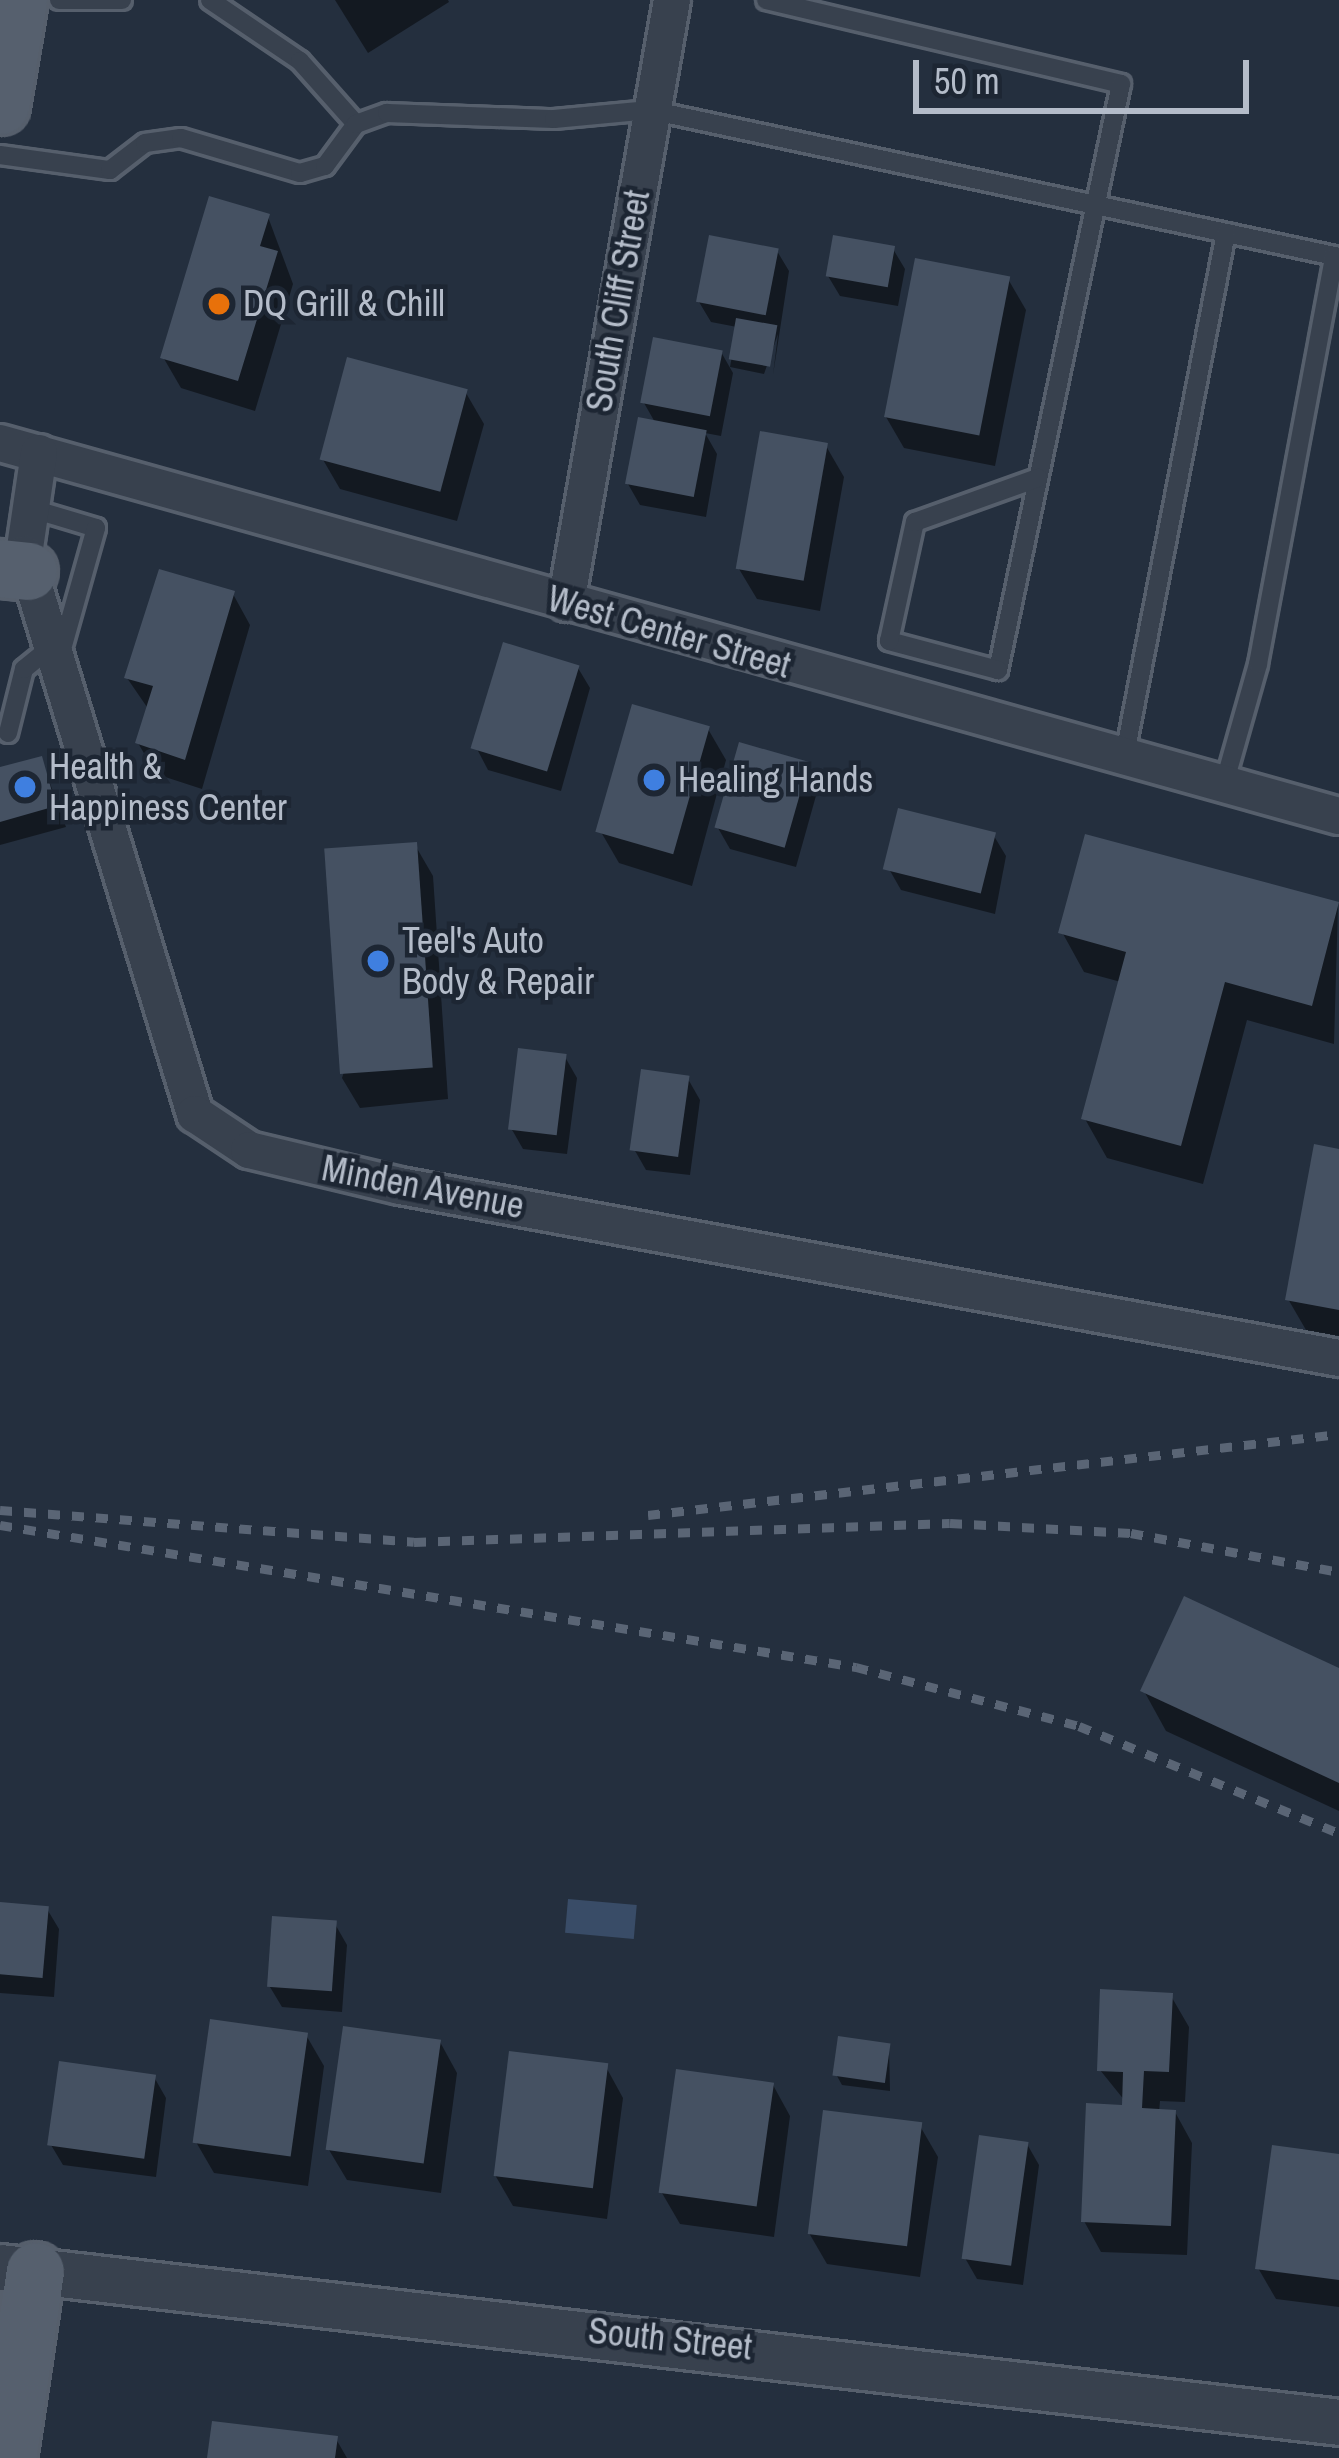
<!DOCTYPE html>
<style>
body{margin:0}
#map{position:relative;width:1339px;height:2458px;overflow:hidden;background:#242f3e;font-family:"Archivo Narrow",sans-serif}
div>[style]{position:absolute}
.water>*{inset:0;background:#394c67;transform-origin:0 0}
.shadow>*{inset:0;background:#0007}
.building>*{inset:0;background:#455162;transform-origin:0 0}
.roads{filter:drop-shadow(3px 0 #565f6c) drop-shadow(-3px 0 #565f6c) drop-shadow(0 3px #565f6c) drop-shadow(0 -3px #565f6c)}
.service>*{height:18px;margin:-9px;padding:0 9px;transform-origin:9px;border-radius:9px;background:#38414e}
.minor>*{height:36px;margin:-18px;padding:0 18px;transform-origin:18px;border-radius:18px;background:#38414e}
.tertiary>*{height:45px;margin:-22.5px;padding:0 22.5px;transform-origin:22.5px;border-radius:22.5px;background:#38414e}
.primary>*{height:57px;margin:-28.5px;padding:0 28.5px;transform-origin:28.5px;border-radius:28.5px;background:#56606e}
.rail>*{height:9px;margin-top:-4.5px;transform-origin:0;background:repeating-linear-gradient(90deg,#5a6575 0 12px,transparent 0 24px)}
.dots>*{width:33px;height:33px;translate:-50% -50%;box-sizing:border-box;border:6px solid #1d2633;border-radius:50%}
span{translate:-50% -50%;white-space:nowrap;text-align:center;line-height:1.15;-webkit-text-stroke:9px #1d2633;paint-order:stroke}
.street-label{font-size:36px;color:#b4bcc9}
.poi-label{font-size:36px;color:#b4bcc9}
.left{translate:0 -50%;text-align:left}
.scale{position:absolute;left:913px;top:60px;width:336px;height:54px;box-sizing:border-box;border:6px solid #b4bcc9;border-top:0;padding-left:15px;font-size:36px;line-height:42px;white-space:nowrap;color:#b4bcc9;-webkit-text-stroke:9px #1d2633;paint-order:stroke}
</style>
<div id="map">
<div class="water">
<div style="left:568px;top:1899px;width:69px;height:34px;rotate:5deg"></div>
</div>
<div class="shadow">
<div style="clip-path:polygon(335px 0,448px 0,449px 2px,368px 53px)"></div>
<div style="clip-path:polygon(268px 217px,293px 284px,255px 411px,181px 388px,163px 357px)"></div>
<div style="clip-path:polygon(893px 249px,905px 269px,898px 306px,840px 296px,828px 276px)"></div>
<div style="clip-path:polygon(777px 251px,789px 271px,773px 375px,778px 334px,764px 374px,730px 367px,737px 327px,711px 322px,699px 302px)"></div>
<div style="clip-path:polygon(1008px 279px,1026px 310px,995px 466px,904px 448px,886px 417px)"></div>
<div style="clip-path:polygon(721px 352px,733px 373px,721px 436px,705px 433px,717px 454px,706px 517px,640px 505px,628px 484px,656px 424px,644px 403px)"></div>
<div style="clip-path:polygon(466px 393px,484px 424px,457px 521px,340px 489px,322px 458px)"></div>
<div style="clip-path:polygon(826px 446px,844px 477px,820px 611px,757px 599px,739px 569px)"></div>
<div style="clip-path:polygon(233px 594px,250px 625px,202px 789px,156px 774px,138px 743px,149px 710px,127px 678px)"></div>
<div style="clip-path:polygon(578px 668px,590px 688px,561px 791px,488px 770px,477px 749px)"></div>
<div style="clip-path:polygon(708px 729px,726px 760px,692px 886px,619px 863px,601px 832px)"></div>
<div style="clip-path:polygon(41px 759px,66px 827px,0 845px,0 770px)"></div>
<div style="clip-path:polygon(807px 765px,819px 785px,796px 867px,730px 849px,718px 828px)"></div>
<div style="clip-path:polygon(994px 836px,1006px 856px,995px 914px,901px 890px,889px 869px)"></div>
<div style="clip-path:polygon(415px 845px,433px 876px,448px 1099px,360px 1108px,342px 1078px)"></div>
<div style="clip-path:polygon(1338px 905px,1334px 1044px,1247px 1020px,1203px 1184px,1107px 1158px,1085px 1119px,1121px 982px,1084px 972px,1062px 932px)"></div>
<div style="clip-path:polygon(565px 1057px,577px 1078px,567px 1154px,523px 1149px,511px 1128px)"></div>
<div style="clip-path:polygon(688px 1079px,700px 1100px,690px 1175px,646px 1170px,634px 1149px)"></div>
<div style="clip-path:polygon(1339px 1152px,1339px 1336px,1306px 1330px,1288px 1299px)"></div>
<div style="clip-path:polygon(1339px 1671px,1339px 1811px,1166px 1731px,1144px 1691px)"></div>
<div style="clip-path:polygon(0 1905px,47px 1909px,59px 1929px,54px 1997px,0 1993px)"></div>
<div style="clip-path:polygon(335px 1924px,347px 1945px,342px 2012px,282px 2007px,270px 1987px)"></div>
<div style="clip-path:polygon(1171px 1996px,1189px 2027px,1185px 2102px,1160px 2101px,1159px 2112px,1175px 2112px,1192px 2143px,1187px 2255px,1101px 2252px,1084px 2221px,1125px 2101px,1100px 2070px)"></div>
<div style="clip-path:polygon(306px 2035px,324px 2066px,308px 2186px,214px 2173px,196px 2142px)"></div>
<div style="clip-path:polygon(440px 2042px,457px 2073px,441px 2193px,347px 2180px,329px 2150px)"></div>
<div style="clip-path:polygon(889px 2046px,890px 2091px,842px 2085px,837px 2076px)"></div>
<div style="clip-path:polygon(606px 2067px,623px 2098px,607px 2219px,513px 2206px,495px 2175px)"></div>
<div style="clip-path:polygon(154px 2077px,166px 2098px,156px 2177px,63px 2165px,51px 2145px)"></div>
<div style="clip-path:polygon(773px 2085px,790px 2116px,774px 2237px,680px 2224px,662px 2193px)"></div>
<div style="clip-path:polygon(920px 2126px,938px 2157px,920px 2277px,827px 2264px,809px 2233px)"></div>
<div style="clip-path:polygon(1027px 2144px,1039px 2165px,1023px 2285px,977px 2279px,965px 2258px)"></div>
<div style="clip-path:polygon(1339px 2157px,1339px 2307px,1276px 2299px,1258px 2268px)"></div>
<div style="clip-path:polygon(336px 2439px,347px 2458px,210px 2458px)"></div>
</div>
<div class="building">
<div style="clip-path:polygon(209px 196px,270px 214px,260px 246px,278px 251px,238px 381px,160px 358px)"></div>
<div style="left:709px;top:235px;width:71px;height:68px;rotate:11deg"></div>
<div style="left:833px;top:235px;width:63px;height:42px;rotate:10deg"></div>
<div style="left:915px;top:258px;width:97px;height:162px;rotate:11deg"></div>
<div style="left:736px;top:318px;width:42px;height:42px;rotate:10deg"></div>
<div style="left:653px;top:337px;width:71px;height:67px;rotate:11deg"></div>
<div style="left:347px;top:357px;width:125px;height:106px;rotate:15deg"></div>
<div style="left:638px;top:417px;width:70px;height:68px;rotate:11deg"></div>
<div style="left:760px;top:431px;width:69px;height:140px;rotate:10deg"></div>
<div style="clip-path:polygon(159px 569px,235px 591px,185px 760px,135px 743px,153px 686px,124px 678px)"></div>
<div style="left:503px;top:642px;width:80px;height:111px;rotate:17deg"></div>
<div style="left:632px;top:704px;width:81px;height:133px;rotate:16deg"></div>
<div style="left:739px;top:742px;width:73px;height:89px;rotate:16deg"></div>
<div style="clip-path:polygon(42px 756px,56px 806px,0 822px,0 767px)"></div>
<div style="left:898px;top:808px;width:101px;height:63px;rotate:14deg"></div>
<div style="clip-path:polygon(1085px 834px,1339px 902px,1312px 1006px,1225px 982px,1181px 1146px,1081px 1119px,1126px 952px,1058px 933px)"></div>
<div style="left:417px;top:842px;width:226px;height:93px;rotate:86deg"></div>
<div style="left:518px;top:1048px;width:49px;height:82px;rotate:7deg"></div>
<div style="left:641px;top:1069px;width:49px;height:82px;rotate:8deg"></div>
<div style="clip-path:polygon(1314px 1144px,1339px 1149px,1339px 1310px,1285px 1300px)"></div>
<div style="clip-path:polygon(1184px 1596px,1339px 1668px,1339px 1783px,1140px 1691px)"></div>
<div style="left:0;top:1902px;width:49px;height:72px;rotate:5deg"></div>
<div style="left:272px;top:1916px;width:65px;height:71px;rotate:4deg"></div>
<div style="clip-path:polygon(1100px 1989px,1173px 1993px,1169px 2072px,1144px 2071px,1142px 2108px,1176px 2110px,1171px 2226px,1081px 2222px,1086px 2103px,1122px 2105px,1123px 2072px,1097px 2071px)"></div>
<div style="left:210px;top:2019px;width:99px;height:125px;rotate:8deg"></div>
<div style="left:343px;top:2026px;width:99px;height:125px;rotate:8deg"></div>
<div style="left:838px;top:2036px;width:53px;height:40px;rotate:8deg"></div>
<div style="left:509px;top:2051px;width:100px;height:126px;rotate:7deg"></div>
<div style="left:59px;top:2061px;width:98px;height:85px;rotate:8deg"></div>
<div style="left:676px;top:2069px;width:99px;height:125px;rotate:8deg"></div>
<div style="left:823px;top:2110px;width:100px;height:125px;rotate:7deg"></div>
<div style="left:979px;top:2135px;width:50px;height:125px;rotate:8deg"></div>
<div style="clip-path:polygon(1272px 2145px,1339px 2154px,1339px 2280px,1255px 2269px)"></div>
<div style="clip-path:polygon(212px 2421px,338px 2436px,335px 2458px,207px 2458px)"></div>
</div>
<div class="roads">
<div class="service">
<div style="left:59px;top:0;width:63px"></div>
<div style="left:210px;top:0;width:109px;rotate:34.1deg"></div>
<div style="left:300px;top:61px;width:84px;rotate:48.4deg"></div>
<div style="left:766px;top:0;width:365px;rotate:13.3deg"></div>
<div style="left:1121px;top:84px;width:599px;rotate:101.85deg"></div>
<div style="left:998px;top:670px;width:113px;rotate:-165.1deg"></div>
<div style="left:889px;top:641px;width:122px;rotate:-77.7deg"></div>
<div style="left:915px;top:522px;width:131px;rotate:-19.7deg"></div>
<div style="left:0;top:155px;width:111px;rotate:7.8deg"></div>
<div style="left:110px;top:170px;width:44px;rotate:-37.6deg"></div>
<div style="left:145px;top:143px;width:36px;rotate:-8deg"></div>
<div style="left:181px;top:138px;width:124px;rotate:16.4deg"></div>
<div style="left:300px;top:173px;width:26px;rotate:-16deg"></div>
<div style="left:325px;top:166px;width:52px;rotate:-53.6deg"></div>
<div style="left:356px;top:124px;width:33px;rotate:-20deg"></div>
<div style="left:387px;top:113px;width:167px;rotate:2.1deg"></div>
<div style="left:554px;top:119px;width:96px;rotate:-5.4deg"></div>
<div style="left:650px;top:110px;width:705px;rotate:12.04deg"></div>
<div style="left:26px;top:507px;width:73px;rotate:16.7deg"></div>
<div style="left:96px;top:528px;width:133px;rotate:105.7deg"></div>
<div style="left:8px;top:733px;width:66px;rotate:-76deg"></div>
<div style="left:24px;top:669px;width:32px;rotate:-39deg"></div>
<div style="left:1124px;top:759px;width:536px;rotate:-79.03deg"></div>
<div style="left:1223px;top:788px;width:129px;rotate:-74.2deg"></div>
<div style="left:1258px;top:664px;width:415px;rotate:-79.4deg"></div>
</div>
<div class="minor">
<div style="left:0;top:443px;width:1390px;rotate:15.57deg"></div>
<div style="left:39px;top:453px;width:102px;rotate:98.4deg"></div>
<div style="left:24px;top:554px;width:586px;rotate:73.02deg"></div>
<div style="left:195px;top:1114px;width:65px;rotate:33.7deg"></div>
<div style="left:249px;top:1150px;width:155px;rotate:13.4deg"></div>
<div style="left:400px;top:1186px;width:955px;rotate:10.38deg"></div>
<div style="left:566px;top:603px;width:612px;rotate:-80.03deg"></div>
</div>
<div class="tertiary">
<div style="left:0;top:2267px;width:1348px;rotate:6.6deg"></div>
</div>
<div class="primary">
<div style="left:0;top:105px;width:107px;rotate:-80.3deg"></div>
<div style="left:0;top:568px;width:28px;rotate:6deg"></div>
<div style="left:7px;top:2458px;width:189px;rotate:-81.5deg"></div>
</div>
</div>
<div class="rail">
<div style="left:0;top:1510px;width:415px;rotate:4.4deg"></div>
<div style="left:414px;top:1542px;width:536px;rotate:-2.03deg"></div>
<div style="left:950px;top:1523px;width:181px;rotate:3.2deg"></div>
<div style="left:1131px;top:1533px;width:212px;rotate:10.6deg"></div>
<div style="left:648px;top:1515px;width:696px;rotate:-6.69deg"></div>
<div style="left:0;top:1525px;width:868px;rotate:9.42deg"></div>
<div style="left:856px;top:1667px;width:231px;rotate:14.8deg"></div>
<div style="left:1079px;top:1726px;width:281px;rotate:22.4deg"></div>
</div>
<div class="dots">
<div style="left:219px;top:304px;background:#e8710a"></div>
<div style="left:654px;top:780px;background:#3f7fe0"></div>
<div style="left:25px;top:787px;background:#3f7fe0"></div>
<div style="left:378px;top:961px;background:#3f7fe0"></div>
</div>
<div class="street-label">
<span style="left:618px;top:301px;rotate:-80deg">South Cliff Street</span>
<span style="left:669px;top:632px;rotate:16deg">West Center Street</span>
<span style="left:423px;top:1187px;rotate:11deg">Minden Avenue</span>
<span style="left:670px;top:2339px;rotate:6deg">South Street</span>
</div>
<div class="poi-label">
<span class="left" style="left:243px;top:304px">DQ Grill &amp; Chill</span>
<span class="left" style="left:49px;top:787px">Health &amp;<br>Happiness Center</span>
<span class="left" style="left:678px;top:780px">Healing Hands</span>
<span class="left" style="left:402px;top:961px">Teel's Auto<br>Body &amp; Repair</span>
</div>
<div class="scale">50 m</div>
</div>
